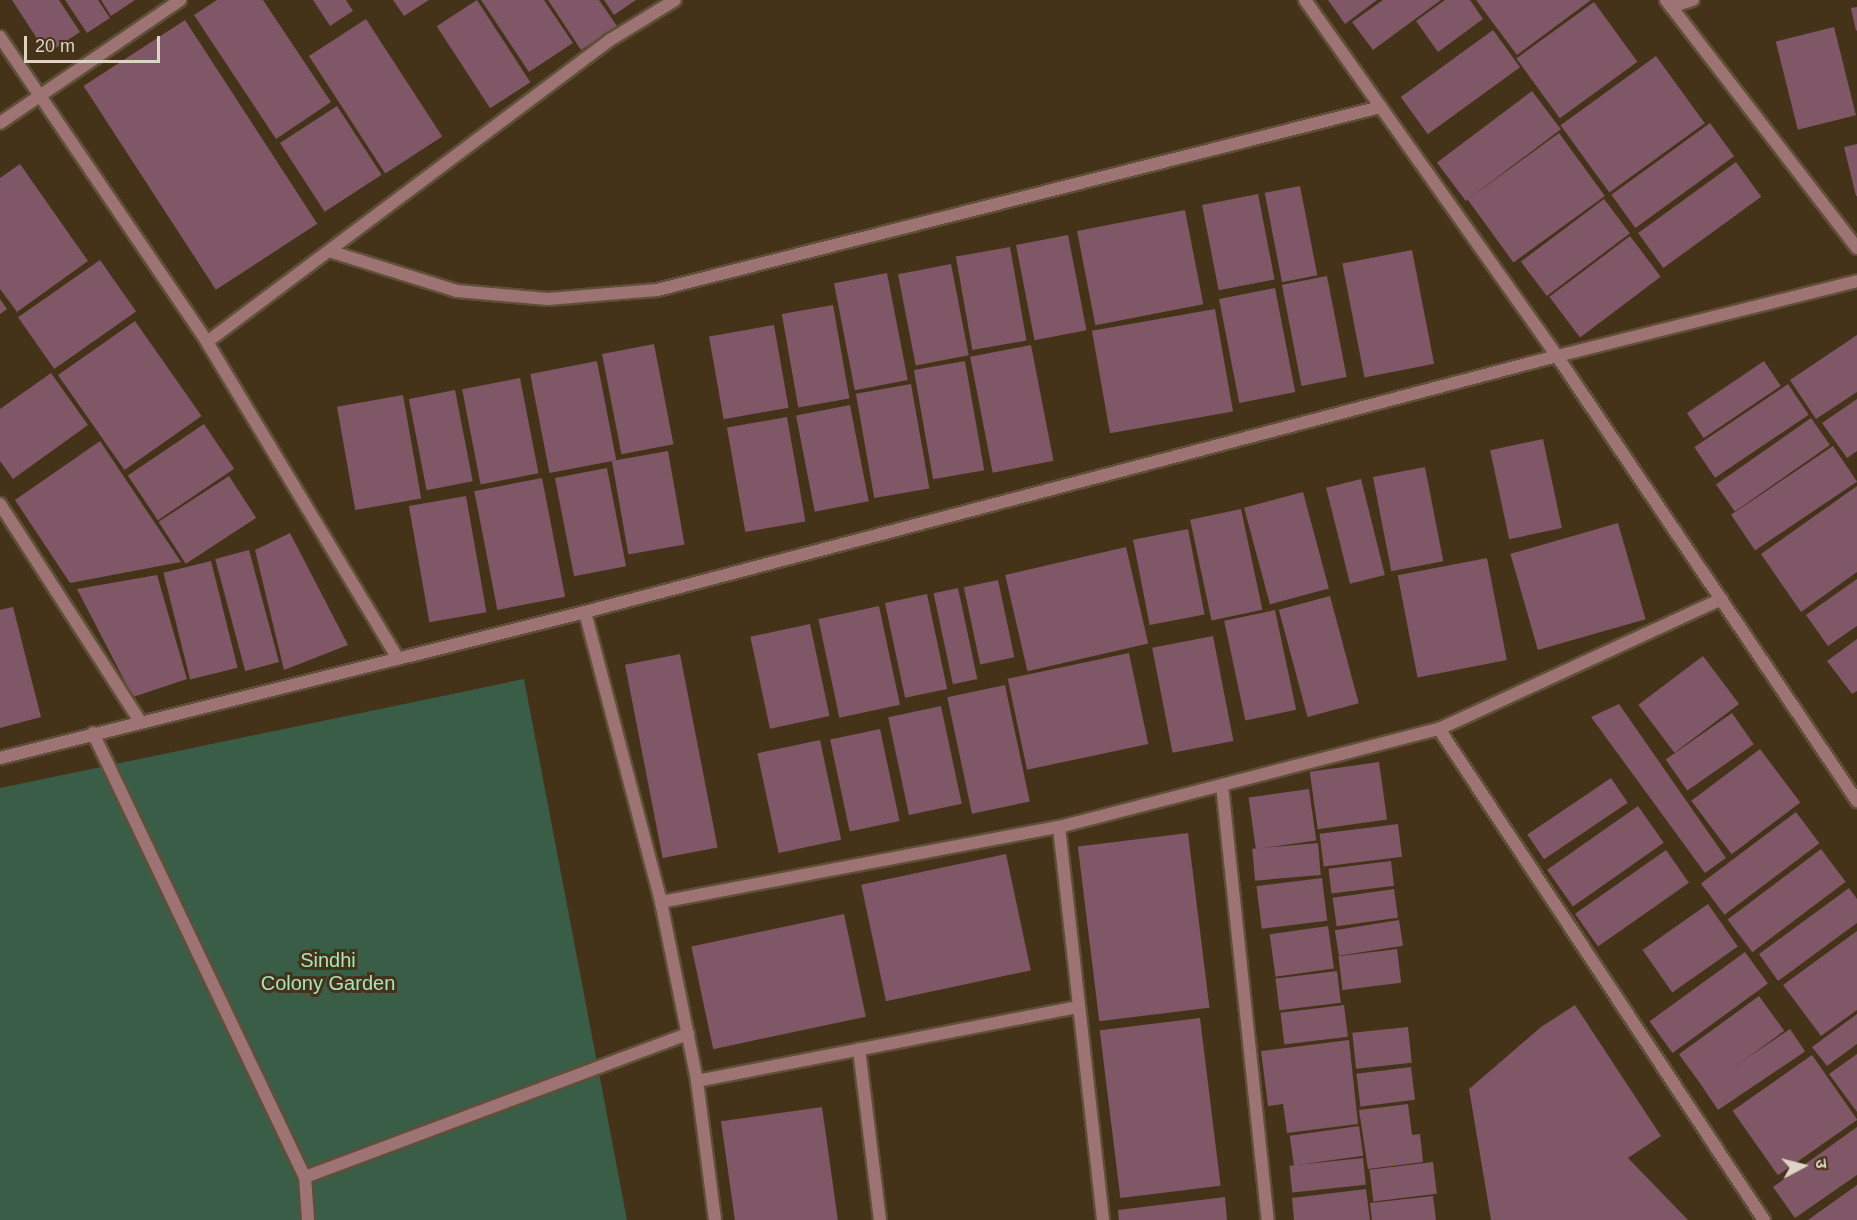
<!DOCTYPE html>
<meta charset="utf-8">
<style>
body{margin:0}
#map{position:relative;width:1857px;height:1220px;overflow:hidden;background:#443219;font-family:Arial,"Noto Sans Devanagari",sans-serif}
div>[style]{position:absolute}
.green>*{inset:0;background:#3a5d48}
.building>*{inset:0;background:#7f5766;transform-origin:0 0}
.roads{filter:drop-shadow(2px 0 #604f38) drop-shadow(-2px 0 #604f38) drop-shadow(0 2px #604f38) drop-shadow(0 -2px #604f38)}
.street>*{height:12px;margin:-6px;padding:0 6px;transform-origin:6px;border-radius:6px;background:#9d7473}
span{translate:-50% -50%;white-space:nowrap;text-align:center;line-height:1.15;-webkit-text-stroke:6px #443219;paint-order:stroke}
.park-label{font-size:20px;color:#a5e5bd}
.north{position:absolute;left:1773px;top:1136px;width:60px;height:60px;-webkit-text-stroke:4px #443219;paint-order:stroke;rotate:83deg;font-size:16px;font-weight:700;line-height:24px;text-align:center;color:#dfd3c5}
.north::after{content:'';display:block;margin:auto;width:21px;height:27px;background:#dfd3c5;clip-path:polygon(50% 0,100% 100%,50% 72%,0 100%)}
.scale{position:absolute;left:24px;top:36px;width:136px;height:27px;box-sizing:border-box;border:3px solid #dfd3c5;border-top:0;padding-left:8px;font-size:18px;line-height:21px;white-space:nowrap;color:#dfd3c5;-webkit-text-stroke:4px #443219;paint-order:stroke}
</style>
<div id="map">
<div class="green">
<div style="clip-path:polygon(524px 679px,627px 1220px,0 1220px,0 788px)"></div>
</div>
<div class="building">
<div style="clip-path:polygon(12px 0,59px 0,80px 32px,47px 54px)"></div>
<div style="clip-path:polygon(65px 0,98px 0,110px 18px,87px 33px)"></div>
<div style="clip-path:polygon(101px 0,135px 0,111px 16px)"></div>
<div style="clip-path:polygon(217px 0,263px 0,331px 102px,276px 139px,194px 15px)"></div>
<div style="clip-path:polygon(313px 0,346px 0,353px 11px,330px 26px)"></div>
<div style="clip-path:polygon(393px 0,429px 0,404px 16px)"></div>
<div style="left:477px;top:0;width:98px;height:48px;rotate:57deg"></div>
<div style="clip-path:polygon(481px 0,544px 0,573px 43px,529px 72px)"></div>
<div style="clip-path:polygon(548px 0,599px 0,617px 26px,581px 50px)"></div>
<div style="clip-path:polygon(604px 0,636px 0,614px 15px)"></div>
<div style="clip-path:polygon(1328px 0,1377px 0,1345px 24px)"></div>
<div style="clip-path:polygon(1383px 0,1441px 0,1373px 50px,1352px 22px)"></div>
<div style="clip-path:polygon(1445px 0,1470px 0,1483px 19px,1438px 52px,1416px 21px)"></div>
<div style="clip-path:polygon(1476px 0,1591px 0,1517px 55px)"></div>
<div style="left:1594px;top:2px;width:74px;height:96px;rotate:54deg"></div>
<div style="clip-path:polygon(1857px 7px,1857px 30px,1856px 31px,1851px 8px)"></div>
<div style="left:366px;top:19px;width:140px;height:68px;rotate:57deg"></div>
<div style="left:185px;top:20px;width:243px;height:121px;rotate:57deg"></div>
<div style="left:1834px;top:27px;width:91px;height:60px;rotate:76deg"></div>
<div style="left:1493px;top:30px;width:46px;height:114px;rotate:54deg"></div>
<div style="left:1656px;top:56px;width:83px;height:118px;rotate:54deg"></div>
<div style="left:1532px;top:91px;width:48px;height:119px;rotate:53deg"></div>
<div style="left:337px;top:106px;width:82px;height:68px;rotate:57deg"></div>
<div style="left:1710px;top:123px;width:41px;height:122px;rotate:54deg"></div>
<div style="left:1559px;top:133px;width:78px;height:113px;rotate:54deg"></div>
<div style="clip-path:polygon(1857px 144px,1857px 196px,1856px 196px,1844px 147px)"></div>
<div style="left:1736px;top:162px;width:43px;height:121px;rotate:54deg"></div>
<div style="clip-path:polygon(20px 164px,88px 261px,17px 312px,0 289px,0 178px)"></div>
<div style="left:1300px;top:186px;width:91px;height:36px;rotate:79deg"></div>
<div style="left:1258px;top:194px;width:87px;height:57px;rotate:79deg"></div>
<div style="left:1604px;top:199px;width:43px;height:104px;rotate:53deg"></div>
<div style="left:1185px;top:210px;width:96px;height:110px;rotate:79deg"></div>
<div style="left:1068px;top:235px;width:97px;height:53px;rotate:79deg"></div>
<div style="left:1630px;top:236px;width:51px;height:101px;rotate:53deg"></div>
<div style="left:1010px;top:247px;width:95px;height:55px;rotate:80deg"></div>
<div style="left:1412px;top:250px;width:116px;height:71px;rotate:79deg"></div>
<div style="left:100px;top:260px;width:63px;height:100px;rotate:55deg"></div>
<div style="left:951px;top:264px;width:93px;height:54px;rotate:79deg"></div>
<div style="left:887px;top:273px;width:109px;height:54px;rotate:79deg"></div>
<div style="left:1327px;top:276px;width:103px;height:46px;rotate:79deg"></div>
<div style="left:1275px;top:288px;width:106px;height:57px;rotate:79deg"></div>
<div style="clip-path:polygon(0 299px,7px 309px,0 314px)"></div>
<div style="left:833px;top:305px;width:95px;height:52px;rotate:80deg"></div>
<div style="left:1215px;top:309px;width:104px;height:125px;rotate:80deg"></div>
<div style="left:135px;top:321px;width:116px;height:94px;rotate:55deg"></div>
<div style="left:774px;top:325px;width:84px;height:66px;rotate:80deg"></div>
<div style="clip-path:polygon(1857px 335px,1857px 392px,1816px 419px,1790px 380px)"></div>
<div style="left:654px;top:344px;width:102px;height:53px;rotate:79deg"></div>
<div style="left:1031px;top:345px;width:118px;height:62px;rotate:79deg"></div>
<div style="left:597px;top:361px;width:101px;height:68px;rotate:79deg"></div>
<div style="left:965px;top:361px;width:111px;height:52px;rotate:80deg"></div>
<div style="left:1764px;top:361px;width:30px;height:93px;rotate:56deg"></div>
<div style="clip-path:polygon(51px 373px,88px 425px,13px 479px,0 461px,0 409px)"></div>
<div style="left:520px;top:378px;width:97px;height:59px;rotate:79deg"></div>
<div style="left:911px;top:384px;width:106px;height:56px;rotate:80deg"></div>
<div style="left:1788px;top:384px;width:37px;height:113px;rotate:56deg"></div>
<div style="left:455px;top:390px;width:93px;height:47px;rotate:79deg"></div>
<div style="left:403px;top:395px;width:105px;height:67px;rotate:80deg"></div>
<div style="clip-path:polygon(1857px 399px,1857px 451px,1847px 458px,1822px 423px)"></div>
<div style="left:850px;top:405px;width:98px;height:55px;rotate:79deg"></div>
<div style="left:787px;top:417px;width:106px;height:61px;rotate:80deg"></div>
<div style="left:1811px;top:418px;width:33px;height:116px;rotate:55deg"></div>
<div style="left:204px;top:424px;width:54px;height:92px;rotate:56deg"></div>
<div style="left:1543px;top:439px;width:91px;height:54px;rotate:78deg"></div>
<div style="clip-path:polygon(100px 441px,181px 562px,70px 583px,15px 500px)"></div>
<div style="left:1833px;top:446px;width:43px;height:123px;rotate:56deg"></div>
<div style="left:668px;top:451px;width:95px;height:57px;rotate:80deg"></div>
<div style="left:1425px;top:467px;width:96px;height:53px;rotate:79deg"></div>
<div style="left:607px;top:468px;width:100px;height:53px;rotate:79deg"></div>
<div style="left:229px;top:476px;width:50px;height:84px;rotate:57deg"></div>
<div style="left:542px;top:478px;width:121px;height:69px;rotate:79deg"></div>
<div style="left:1361px;top:479px;width:99px;height:36px;rotate:76deg"></div>
<div style="clip-path:polygon(1857px 486px,1857px 572px,1801px 612px,1761px 554px)"></div>
<div style="left:1303px;top:492px;width:100px;height:61px;rotate:75deg"></div>
<div style="left:466px;top:496px;width:118px;height:58px;rotate:80deg"></div>
<div style="left:1241px;top:509px;width:103px;height:52px;rotate:78deg"></div>
<div style="left:1618px;top:523px;width:100px;height:112px;rotate:74deg"></div>
<div style="left:1188px;top:529px;width:87px;height:56px;rotate:79deg"></div>
<div style="clip-path:polygon(290px 533px,348px 645px,284px 670px,255px 550px)"></div>
<div style="left:1126px;top:547px;width:99px;height:124px;rotate:77deg"></div>
<div style="left:249px;top:550px;width:116px;height:35px;rotate:75deg"></div>
<div style="left:1487px;top:558px;width:104px;height:91px;rotate:79deg"></div>
<div style="left:211px;top:561px;width:110px;height:49px;rotate:76deg"></div>
<div style="clip-path:polygon(157px 575px,187px 679px,133px 697px,77px 589px)"></div>
<div style="clip-path:polygon(1857px 579px,1857px 626px,1828px 646px,1806px 615px)"></div>
<div style="left:998px;top:580px;width:79px;height:35px;rotate:78deg"></div>
<div style="left:958px;top:588px;width:93px;height:25px;rotate:78deg"></div>
<div style="left:927px;top:594px;width:97px;height:43px;rotate:78deg"></div>
<div style="left:1330px;top:596px;width:111px;height:53px;rotate:75deg"></div>
<div style="left:879px;top:606px;width:101px;height:62px;rotate:78deg"></div>
<div style="clip-path:polygon(13px 607px,41px 717px,0 728px,0 610px)"></div>
<div style="left:1275px;top:610px;width:102px;height:52px;rotate:78deg"></div>
<div style="left:810px;top:624px;width:94px;height:61px;rotate:78deg"></div>
<div style="left:1213px;top:636px;width:107px;height:62px;rotate:79deg"></div>
<div style="clip-path:polygon(1857px 639px,1857px 691px,1852px 694px,1827px 661px)"></div>
<div style="left:1129px;top:653px;width:93px;height:124px;rotate:78deg"></div>
<div style="left:680px;top:654px;width:197px;height:56px;rotate:79deg"></div>
<div style="left:1703px;top:656px;width:60px;height:81px;rotate:53deg"></div>
<div style="left:1005px;top:685px;width:119px;height:59px;rotate:78deg"></div>
<div style="clip-path:polygon(1619px 704px,1726px 858px,1705px 873px,1591px 717px)"></div>
<div style="left:941px;top:706px;width:100px;height:54px;rotate:78deg"></div>
<div style="left:1732px;top:713px;width:38px;height:81px;rotate:55deg"></div>
<div style="left:880px;top:729px;width:94px;height:51px;rotate:78deg"></div>
<div style="left:820px;top:740px;width:102px;height:64px;rotate:78deg"></div>
<div style="left:1760px;top:749px;width:67px;height:86px;rotate:53deg"></div>
<div style="left:1379px;top:762px;width:58px;height:70px;rotate:82deg"></div>
<div style="left:1611px;top:778px;width:30px;height:101px;rotate:56deg"></div>
<div style="left:1309px;top:789px;width:52px;height:61px;rotate:82deg"></div>
<div style="left:1638px;top:806px;width:45px;height:111px;rotate:55deg"></div>
<div style="left:1796px;top:812px;width:39px;height:119px;rotate:53deg"></div>
<div style="left:1398px;top:824px;width:33px;height:79px;rotate:83deg"></div>
<div style="left:1188px;top:833px;width:176px;height:111px;rotate:83deg"></div>
<div style="left:1318px;top:843px;width:32px;height:66px;rotate:85deg"></div>
<div style="left:1821px;top:849px;width:41px;height:117px;rotate:53deg"></div>
<div style="left:1666px;top:850px;width:40px;height:111px;rotate:55deg"></div>
<div style="left:1006px;top:854px;width:119px;height:148px;rotate:78deg"></div>
<div style="left:1391px;top:861px;width:25px;height:63px;rotate:83deg"></div>
<div style="left:1322px;top:878px;width:43px;height:66px;rotate:83deg"></div>
<div style="clip-path:polygon(1849px 888px,1857px 899px,1857px 923px,1778px 981px,1759px 954px)"></div>
<div style="left:1394px;top:889px;width:29px;height:62px;rotate:82deg"></div>
<div style="left:1708px;top:904px;width:52px;height:80px;rotate:55deg"></div>
<div style="left:844px;top:914px;width:105px;height:156px;rotate:78deg"></div>
<div style="left:1399px;top:920px;width:26px;height:65px;rotate:81deg"></div>
<div style="left:1328px;top:926px;width:43px;height:59px;rotate:82deg"></div>
<div style="clip-path:polygon(1857px 931px,1857px 1010px,1821px 1036px,1783px 985px)"></div>
<div style="left:1397px;top:949px;width:34px;height:59px;rotate:83deg"></div>
<div style="left:1745px;top:952px;width:39px;height:118px;rotate:54deg"></div>
<div style="left:1337px;top:971px;width:32px;height:62px;rotate:83deg"></div>
<div style="left:1759px;top:996px;width:43px;height:99px;rotate:54deg"></div>
<div style="left:1344px;top:1005px;width:32px;height:64px;rotate:83deg"></div>
<div style="clip-path:polygon(1575px 1005px,1661px 1136px,1628px 1158px,1688px 1220px,1491px 1220px,1469px 1089px,1541px 1027px)"></div>
<div style="clip-path:polygon(1857px 1014px,1857px 1044px,1827px 1066px,1812px 1047px)"></div>
<div style="left:1200px;top:1018px;width:169px;height:101px;rotate:83deg"></div>
<div style="left:1408px;top:1027px;width:36px;height:56px;rotate:84deg"></div>
<div style="left:1790px;top:1029px;width:27px;height:105px;rotate:56deg"></div>
<div style="clip-path:polygon(1349px 1040px,1358px 1124px,1287px 1133px,1283px 1104px,1268px 1106px,1261px 1051px)"></div>
<div style="clip-path:polygon(1857px 1054px,1857px 1112px,1829px 1074px)"></div>
<div style="left:1812px;top:1055px;width:79px;height:97px;rotate:55deg"></div>
<div style="left:1411px;top:1067px;width:33px;height:55px;rotate:83deg"></div>
<div style="clip-path:polygon(1408px 1104px,1412px 1135px,1420px 1134px,1423px 1162px,1368px 1169px,1359px 1110px)"></div>
<div style="left:822px;top:1107px;width:114px;height:102px;rotate:82deg"></div>
<div style="left:1359px;top:1126px;width:30px;height:70px;rotate:82deg"></div>
<div style="clip-path:polygon(1857px 1127px,1857px 1175px,1795px 1218px,1773px 1187px)"></div>
<div style="left:1363px;top:1158px;width:27px;height:74px;rotate:84deg"></div>
<div style="left:1433px;top:1162px;width:32px;height:64px;rotate:83deg"></div>
<div style="clip-path:polygon(1857px 1185px,1857px 1220px,1808px 1220px)"></div>
<div style="clip-path:polygon(1366px 1189px,1370px 1220px,1294px 1220px,1292px 1198px)"></div>
<div style="clip-path:polygon(1433px 1196px,1436px 1220px,1372px 1220px,1370px 1203px)"></div>
<div style="clip-path:polygon(1225px 1197px,1227px 1220px,1119px 1220px,1118px 1210px)"></div>
</div>
<div class="roads">
<div class="street">
<div style="left:1305px;top:0;width:436px;rotate:54.7deg"></div>
<div style="left:1557px;top:356px;width:537px;rotate:56.01deg"></div>
<div style="left:1666px;top:0;width:313px;rotate:52.4deg"></div>
<div style="left:1671px;top:7px;width:23px;rotate:-18deg"></div>
<div style="left:0;top:37px;width:369px;rotate:55.8deg"></div>
<div style="left:207px;top:342px;width:370px;rotate:58.9deg"></div>
<div style="left:0;top:123px;width:218px;rotate:-34.3deg"></div>
<div style="left:329px;top:251px;width:134px;rotate:17.4deg"></div>
<div style="left:457px;top:291px;width:91px;rotate:5deg"></div>
<div style="left:548px;top:299px;width:109px;rotate:-4.7deg"></div>
<div style="left:657px;top:290px;width:746px;rotate:-14.2deg"></div>
<div style="left:207px;top:342px;width:504px;rotate:-36.85deg"></div>
<div style="left:610px;top:40px;width:76px;rotate:-31.6deg"></div>
<div style="left:0;top:504px;width:257px;rotate:57.2deg"></div>
<div style="left:585px;top:612px;width:300px;rotate:75.3deg"></div>
<div style="left:661px;top:902px;width:183px;rotate:78.6deg"></div>
<div style="left:697px;top:1081px;width:140px;rotate:82.6deg"></div>
<div style="left:1439px;top:729px;width:589px;rotate:56.5deg"></div>
<div style="left:93px;top:733px;width:492px;rotate:64.5deg"></div>
<div style="left:305px;top:1177px;width:43px;rotate:86deg"></div>
<div style="left:0;top:758px;width:603px;rotate:-14.01deg"></div>
<div style="left:585px;top:612px;width:1005px;rotate:-14.76deg"></div>
<div style="left:1557px;top:356px;width:309px;rotate:-14deg"></div>
<div style="left:1222px;top:785px;width:437px;rotate:84deg"></div>
<div style="left:1059px;top:827px;width:395px;rotate:83.6deg"></div>
<div style="left:661px;top:902px;width:405px;rotate:-10.7deg"></div>
<div style="left:1059px;top:827px;width:392px;rotate:-14.5deg"></div>
<div style="left:1439px;top:729px;width:311px;rotate:-24.7deg"></div>
<div style="left:859px;top:1049px;width:172px;rotate:83deg"></div>
<div style="left:697px;top:1081px;width:389px;rotate:-11deg"></div>
<div style="left:305px;top:1177px;width:409px;rotate:-20.5deg"></div>
</div>
</div>
<div class="park-label">
<span style="left:328px;top:972px">Sindhi<br>Colony Garden</span>
</div>
<div class="north">उ</div>
<div class="scale">20 m</div>
</div>
